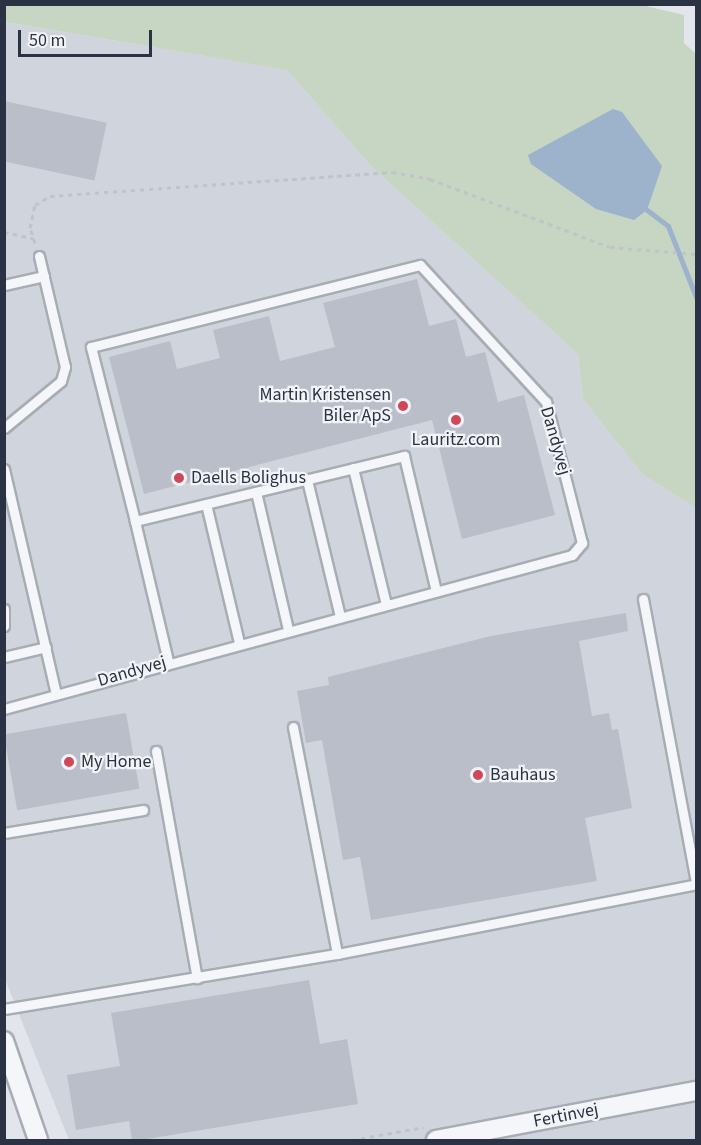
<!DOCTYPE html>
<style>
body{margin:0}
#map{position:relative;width:701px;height:1145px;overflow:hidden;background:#e2e5eb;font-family:"Source Sans 3",sans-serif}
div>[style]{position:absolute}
.built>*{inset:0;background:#d0d4dd}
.green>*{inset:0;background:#c7d5c3}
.water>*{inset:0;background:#9db2cb}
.stream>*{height:5px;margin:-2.5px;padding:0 2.5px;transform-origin:2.5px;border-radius:2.5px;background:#9db2cb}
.building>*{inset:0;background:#b9bec8;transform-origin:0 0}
.path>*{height:3px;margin-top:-1.5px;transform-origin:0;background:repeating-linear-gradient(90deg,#c0c3ca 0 4.5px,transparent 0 9px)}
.roads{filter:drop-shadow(2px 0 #a7acb5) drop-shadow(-2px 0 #a7acb5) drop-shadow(0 2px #a7acb5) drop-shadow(0 -2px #a7acb5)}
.service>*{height:9px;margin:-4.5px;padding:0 4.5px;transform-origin:4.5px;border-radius:4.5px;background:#f5f6f9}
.minor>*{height:18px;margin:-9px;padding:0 9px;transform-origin:9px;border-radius:9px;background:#f5f6f9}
.dots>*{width:16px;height:16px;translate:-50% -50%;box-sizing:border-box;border:3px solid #f2f4f8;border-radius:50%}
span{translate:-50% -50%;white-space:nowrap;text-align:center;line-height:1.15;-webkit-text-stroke:4.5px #f2f4f8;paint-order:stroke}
.poi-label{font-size:18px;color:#2a3243}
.right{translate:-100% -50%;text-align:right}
.left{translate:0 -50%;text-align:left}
.street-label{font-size:18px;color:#2a3243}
.frame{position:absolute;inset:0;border:6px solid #2a3243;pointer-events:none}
.scale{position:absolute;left:18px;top:30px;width:134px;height:27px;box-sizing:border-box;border:3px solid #2a3243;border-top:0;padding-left:8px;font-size:18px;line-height:21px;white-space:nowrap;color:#2a3243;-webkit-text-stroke:4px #f2f4f8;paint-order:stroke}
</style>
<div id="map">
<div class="built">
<div style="clip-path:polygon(4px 22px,287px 70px,372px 167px,578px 354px,583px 399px,642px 474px,696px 508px,696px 1140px,69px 1140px,5px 979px)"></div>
</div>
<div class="green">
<div style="clip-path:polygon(637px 4px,684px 15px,684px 43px,696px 54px,696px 508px,642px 474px,583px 399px,578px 354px,372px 167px,287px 70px,5px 22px,4px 5px)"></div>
</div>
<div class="water">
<div style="clip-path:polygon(613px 109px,622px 112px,662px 166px,647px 210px,634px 220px,596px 209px,531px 164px,528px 155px)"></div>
</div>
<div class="stream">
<div style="left:647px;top:210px;width:26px;rotate:37deg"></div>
<div style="left:668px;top:226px;width:76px;rotate:68.5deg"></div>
</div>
<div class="building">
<div style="left:4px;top:101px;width:105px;height:59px;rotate:12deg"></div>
<div style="clip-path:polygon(417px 279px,429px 326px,456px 319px,466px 357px,485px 352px,498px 402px,524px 395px,555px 515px,462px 539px,432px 420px,144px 494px,109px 357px,170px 341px,177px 369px,220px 358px,213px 330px,269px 316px,280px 361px,335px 347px,323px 303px)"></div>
<div style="clip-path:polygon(626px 613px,628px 631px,579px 641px,592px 716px,609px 713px,612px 730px,618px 729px,632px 808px,585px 818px,597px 881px,371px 920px,360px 857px,343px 860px,322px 740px,306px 743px,297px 691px,329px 685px,328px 677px,491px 636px)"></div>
<div style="left:126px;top:713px;width:77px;height:124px;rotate:80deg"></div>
<div style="clip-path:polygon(309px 980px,320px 1044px,347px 1039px,358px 1104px,141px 1140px,132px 1140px,129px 1121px,76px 1130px,67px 1075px,120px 1066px,111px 1013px)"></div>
</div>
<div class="path">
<div style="left:4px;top:232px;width:30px;rotate:12deg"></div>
<div style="left:35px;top:243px;width:16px;rotate:-108deg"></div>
<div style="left:30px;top:228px;width:24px;rotate:-78deg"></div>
<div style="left:35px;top:205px;width:17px;rotate:-31deg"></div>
<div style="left:50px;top:196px;width:343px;rotate:-4deg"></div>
<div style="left:392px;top:172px;width:39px;rotate:10deg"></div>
<div style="left:430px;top:179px;width:192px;rotate:20.7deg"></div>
<div style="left:610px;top:247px;width:86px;rotate:4.7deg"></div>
<div style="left:352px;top:1140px;width:73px;rotate:-10.2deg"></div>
</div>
<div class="roads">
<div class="service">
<div style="left:4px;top:285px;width:41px;rotate:-12.7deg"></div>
<div style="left:4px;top:428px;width:74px;rotate:-39.5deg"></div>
<div style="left:61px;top:381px;width:15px;rotate:-74deg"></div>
<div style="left:65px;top:367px;width:114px;rotate:-103.2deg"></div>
<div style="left:353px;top:468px;width:140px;rotate:76.4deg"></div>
<div style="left:4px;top:469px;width:231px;rotate:77deg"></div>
<div style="left:307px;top:480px;width:140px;rotate:76.4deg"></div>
<div style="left:256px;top:492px;width:141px;rotate:76.9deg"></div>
<div style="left:206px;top:504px;width:142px;rotate:76.6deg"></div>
<div style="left:643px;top:599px;width:288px;rotate:79.4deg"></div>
<div style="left:4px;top:609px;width:17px;rotate:90deg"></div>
<div style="left:4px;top:657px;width:43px;rotate:-13.4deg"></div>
<div style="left:168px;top:661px;width:144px;rotate:-103.3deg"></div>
<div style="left:135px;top:521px;width:277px;rotate:-13.6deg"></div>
<div style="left:404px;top:456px;width:139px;rotate:76.7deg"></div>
<div style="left:4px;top:709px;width:589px;rotate:-15.17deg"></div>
<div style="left:572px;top:555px;width:16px;rotate:-50deg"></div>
<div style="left:582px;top:543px;width:146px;rotate:-104.3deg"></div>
<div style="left:546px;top:402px;width:186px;rotate:-132.6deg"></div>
<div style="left:420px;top:265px;width:339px;rotate:166deg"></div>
<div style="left:91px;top:347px;width:179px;rotate:75.8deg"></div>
<div style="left:293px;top:727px;width:231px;rotate:79deg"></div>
<div style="left:156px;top:751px;width:231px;rotate:79.8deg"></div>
<div style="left:4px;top:833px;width:141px;rotate:-9.4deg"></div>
<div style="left:4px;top:1009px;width:338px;rotate:-9.4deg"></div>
<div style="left:337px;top:954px;width:366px;rotate:-11deg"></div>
</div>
<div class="minor">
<div style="left:4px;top:1041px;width:105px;rotate:71deg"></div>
<div style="left:436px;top:1140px;width:265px;rotate:-10.7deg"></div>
</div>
</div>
<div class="dots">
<div style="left:403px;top:406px;background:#d04758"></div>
<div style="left:456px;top:420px;background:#d04758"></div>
<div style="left:179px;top:478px;background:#d04758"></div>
<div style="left:69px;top:762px;background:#d04758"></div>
<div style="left:478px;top:775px;background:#d04758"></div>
</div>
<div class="poi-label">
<span class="right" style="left:391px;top:406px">Martin Kristensen<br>Biler ApS</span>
<span style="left:456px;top:440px">Lauritz.com</span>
<span class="left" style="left:191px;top:478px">Daells Bolighus</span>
<span class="left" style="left:81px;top:762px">My Home</span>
<span class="left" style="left:490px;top:775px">Bauhaus</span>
</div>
<div class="street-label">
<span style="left:555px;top:441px;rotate:74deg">Dandyvej</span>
<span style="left:132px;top:672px;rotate:-16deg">Dandyvej</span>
<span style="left:566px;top:1116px;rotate:-11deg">Fertinvej</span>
</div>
<div class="frame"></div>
<div class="scale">50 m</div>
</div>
